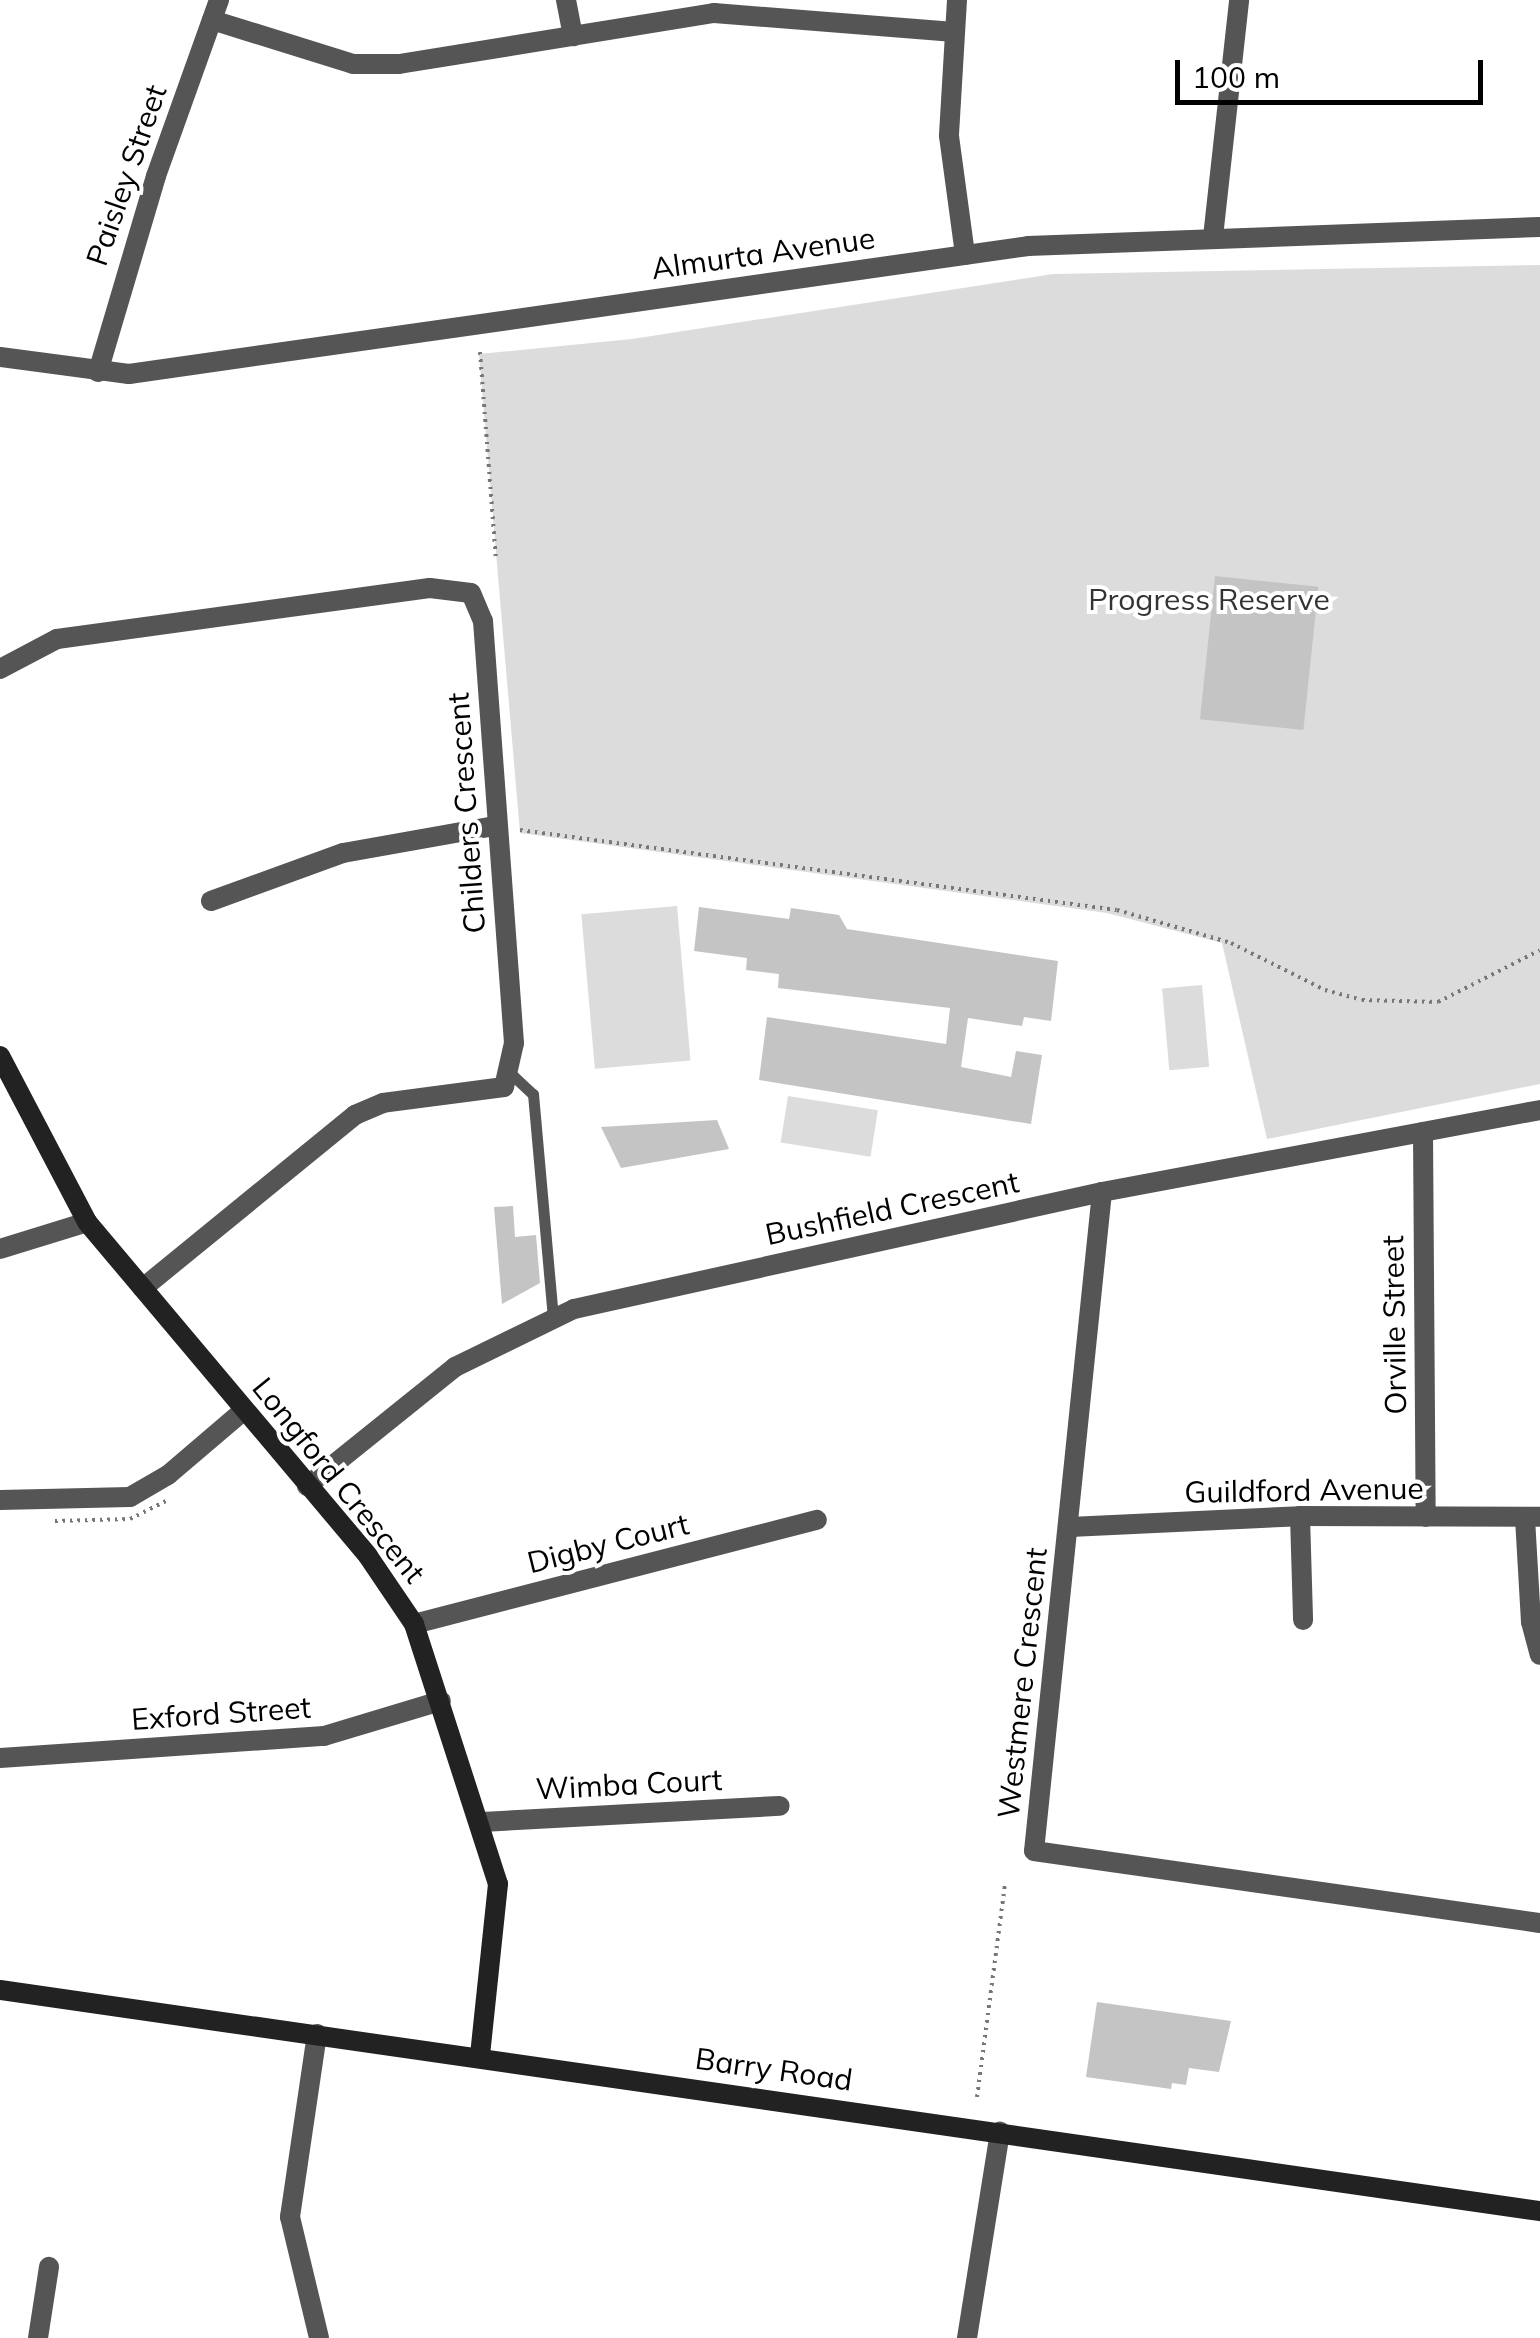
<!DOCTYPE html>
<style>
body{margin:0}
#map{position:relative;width:1540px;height:2338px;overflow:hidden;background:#fff;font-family:Mulish,sans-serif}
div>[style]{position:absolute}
.green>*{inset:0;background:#dcdcdc;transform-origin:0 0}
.building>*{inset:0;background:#c4c4c4;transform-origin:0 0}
.path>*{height:4px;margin-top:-2px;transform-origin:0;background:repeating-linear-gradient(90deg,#777 0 2.5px,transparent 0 7.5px)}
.lane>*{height:11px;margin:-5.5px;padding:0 5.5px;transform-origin:5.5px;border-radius:5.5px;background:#555}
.street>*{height:20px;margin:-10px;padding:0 10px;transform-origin:10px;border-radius:10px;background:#555}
.secondary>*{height:20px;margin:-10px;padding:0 10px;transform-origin:10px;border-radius:10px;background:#222}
span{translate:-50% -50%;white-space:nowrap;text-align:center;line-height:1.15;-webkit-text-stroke:8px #fff;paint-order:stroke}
.street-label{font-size:30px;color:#000}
.park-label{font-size:30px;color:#333}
.scale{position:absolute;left:1175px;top:60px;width:308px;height:45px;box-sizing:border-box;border:5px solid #000;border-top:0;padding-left:12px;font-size:30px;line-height:35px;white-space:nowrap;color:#000;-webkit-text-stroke:8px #fff;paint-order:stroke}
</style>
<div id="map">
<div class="green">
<div style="clip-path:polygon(1540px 265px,1540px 1084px,1267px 1139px,1222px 943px,1107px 913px,520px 833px,479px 354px,632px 339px,1053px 274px)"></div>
<div style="left:677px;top:906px;width:155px;height:96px;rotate:85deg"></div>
<div style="left:1202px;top:985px;width:82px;height:40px;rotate:85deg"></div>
<div style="left:788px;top:1096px;width:91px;height:47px;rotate:9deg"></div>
</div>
<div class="building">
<div style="left:1215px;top:576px;width:104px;height:144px;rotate:6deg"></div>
<div style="clip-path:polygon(699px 907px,789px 919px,791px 908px,839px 915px,847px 929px,1058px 961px,1051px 1021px,1024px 1017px,1022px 1026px,968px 1018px,961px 1067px,1011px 1077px,1016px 1051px,1042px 1055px,1031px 1124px,759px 1080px,767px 1017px,946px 1044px,950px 1008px,778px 988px,779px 974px,746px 970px,747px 958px,694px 951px)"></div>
<div style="clip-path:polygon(717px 1120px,729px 1149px,621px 1168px,601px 1127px)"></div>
<div style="clip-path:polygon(513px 1206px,515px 1237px,536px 1235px,540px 1283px,502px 1304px,494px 1207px)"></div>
<div style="clip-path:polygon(1097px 2002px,1231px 2021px,1219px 2072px,1189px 2068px,1186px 2085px,1172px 2083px,1171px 2089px,1086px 2077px)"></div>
</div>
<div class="path">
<div style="left:480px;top:352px;width:209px;rotate:85.6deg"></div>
<div style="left:520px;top:830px;width:602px;rotate:7.63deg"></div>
<div style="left:1117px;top:910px;width:119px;rotate:16.1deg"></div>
<div style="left:1231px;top:943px;width:105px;rotate:26.6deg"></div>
<div style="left:1325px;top:990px;width:38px;rotate:15deg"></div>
<div style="left:1362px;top:1000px;width:76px;rotate:1.5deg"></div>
<div style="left:1438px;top:1002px;width:114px;rotate:-27deg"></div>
<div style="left:55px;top:1521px;width:75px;rotate:-1.5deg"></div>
<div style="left:130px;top:1519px;width:45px;rotate:-26.6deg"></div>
<div style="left:977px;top:2097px;width:215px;rotate:-82.5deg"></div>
</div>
<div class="lane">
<div style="left:508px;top:1071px;width:34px;rotate:43deg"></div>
<div style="left:533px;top:1094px;width:226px;rotate:84.9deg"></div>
</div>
<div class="street">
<div style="left:566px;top:0;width:37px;rotate:79deg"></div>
<div style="left:957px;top:0;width:136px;rotate:93.4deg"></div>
<div style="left:949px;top:136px;width:120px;rotate:82.3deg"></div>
<div style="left:212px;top:20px;width:148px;rotate:17.3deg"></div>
<div style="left:353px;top:64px;width:46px"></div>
<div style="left:399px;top:64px;width:319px;rotate:-9.2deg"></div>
<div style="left:714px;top:13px;width:241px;rotate:4.5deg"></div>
<div style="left:1213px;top:237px;width:238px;rotate:-83.7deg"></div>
<div style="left:0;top:357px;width:130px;rotate:7.5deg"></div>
<div style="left:129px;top:374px;width:908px;rotate:-8.1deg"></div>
<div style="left:1028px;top:246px;width:512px;rotate:-2.13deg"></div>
<div style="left:98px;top:372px;width:204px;rotate:-73.5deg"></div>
<div style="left:156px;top:176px;width:187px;rotate:-70.3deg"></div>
<div style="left:0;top:669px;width:64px;rotate:-27.8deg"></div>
<div style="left:57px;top:639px;width:376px;rotate:-7.8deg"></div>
<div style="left:430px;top:588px;width:41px;rotate:7deg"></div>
<div style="left:471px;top:593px;width:30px;rotate:67deg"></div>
<div style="left:483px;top:621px;width:423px;rotate:85.8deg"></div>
<div style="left:514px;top:1043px;width:45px;rotate:102.8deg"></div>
<div style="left:504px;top:1087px;width:122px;rotate:172.5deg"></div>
<div style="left:383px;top:1103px;width:30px;rotate:157deg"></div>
<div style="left:355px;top:1115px;width:274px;rotate:140.8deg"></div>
<div style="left:211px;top:901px;width:140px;rotate:-20deg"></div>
<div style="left:343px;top:853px;width:154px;rotate:-10.1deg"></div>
<div style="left:1423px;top:1132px;width:385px;rotate:89.6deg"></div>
<div style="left:1102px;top:1192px;width:662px;rotate:95.89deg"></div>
<div style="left:1034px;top:1851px;width:511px;rotate:8.1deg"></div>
<div style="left:0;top:1249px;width:91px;rotate:-17.2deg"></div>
<div style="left:307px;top:1486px;width:190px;rotate:-38.8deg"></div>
<div style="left:455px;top:1367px;width:132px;rotate:-26deg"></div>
<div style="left:574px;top:1309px;width:541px;rotate:-12.49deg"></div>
<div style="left:1102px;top:1192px;width:446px;rotate:-10.6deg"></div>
<div style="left:0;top:1500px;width:130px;rotate:-1.3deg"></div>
<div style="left:130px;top:1497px;width:44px;rotate:-30.1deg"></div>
<div style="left:168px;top:1475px;width:100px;rotate:-40.5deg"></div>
<div style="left:1300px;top:1516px;width:104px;rotate:88.3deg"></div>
<div style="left:1525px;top:1518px;width:104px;rotate:86.7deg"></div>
<div style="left:1531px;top:1622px;width:34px;rotate:75deg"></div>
<div style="left:1070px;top:1527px;width:230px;rotate:-2.7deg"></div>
<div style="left:1300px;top:1516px;width:240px;rotate:0.2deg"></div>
<div style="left:414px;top:1624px;width:416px;rotate:-14.5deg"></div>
<div style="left:0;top:1758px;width:325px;rotate:-3.9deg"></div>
<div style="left:324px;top:1736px;width:122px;rotate:-16.7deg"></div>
<div style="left:482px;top:1822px;width:298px;rotate:-3.1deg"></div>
<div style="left:317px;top:2034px;width:185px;rotate:98.4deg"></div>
<div style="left:290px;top:2217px;width:124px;rotate:76.5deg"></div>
<div style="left:38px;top:2338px;width:72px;rotate:-81.2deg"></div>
<div style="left:967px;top:2338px;width:209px;rotate:-80.9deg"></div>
</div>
<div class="secondary">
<div style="left:0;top:1056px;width:187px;rotate:62.3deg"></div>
<div style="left:87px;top:1222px;width:436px;rotate:49.9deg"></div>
<div style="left:368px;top:1556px;width:82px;rotate:55.9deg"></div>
<div style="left:414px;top:1624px;width:273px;rotate:72.1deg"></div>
<div style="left:498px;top:1884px;width:173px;rotate:96deg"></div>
<div style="left:0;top:1990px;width:1556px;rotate:8.17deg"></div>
</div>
<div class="street-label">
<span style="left:126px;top:175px;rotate:-71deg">Paisley Street</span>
<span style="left:763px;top:253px;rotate:-8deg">Almurta Avenue</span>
<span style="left:466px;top:813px;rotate:-94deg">Childers Crescent</span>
<span style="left:892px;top:1208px;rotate:-12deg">Bushfield Crescent</span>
<span style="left:1394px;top:1325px;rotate:-91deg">Orville Street</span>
<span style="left:339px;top:1480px;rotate:51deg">Longford Crescent</span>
<span style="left:1304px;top:1490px;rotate:-1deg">Guildford Avenue</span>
<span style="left:608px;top:1543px;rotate:-14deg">Digby Court</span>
<span style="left:1022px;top:1683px;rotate:-84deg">Westmere Crescent</span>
<span style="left:221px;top:1713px;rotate:-4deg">Exford Street</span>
<span style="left:629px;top:1784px;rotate:-3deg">Wimba Court</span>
<span style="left:774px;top:2069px;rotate:8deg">Barry Road</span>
</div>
<div class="park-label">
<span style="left:1209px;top:599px">Progress Reserve</span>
</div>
<div class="scale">100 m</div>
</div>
